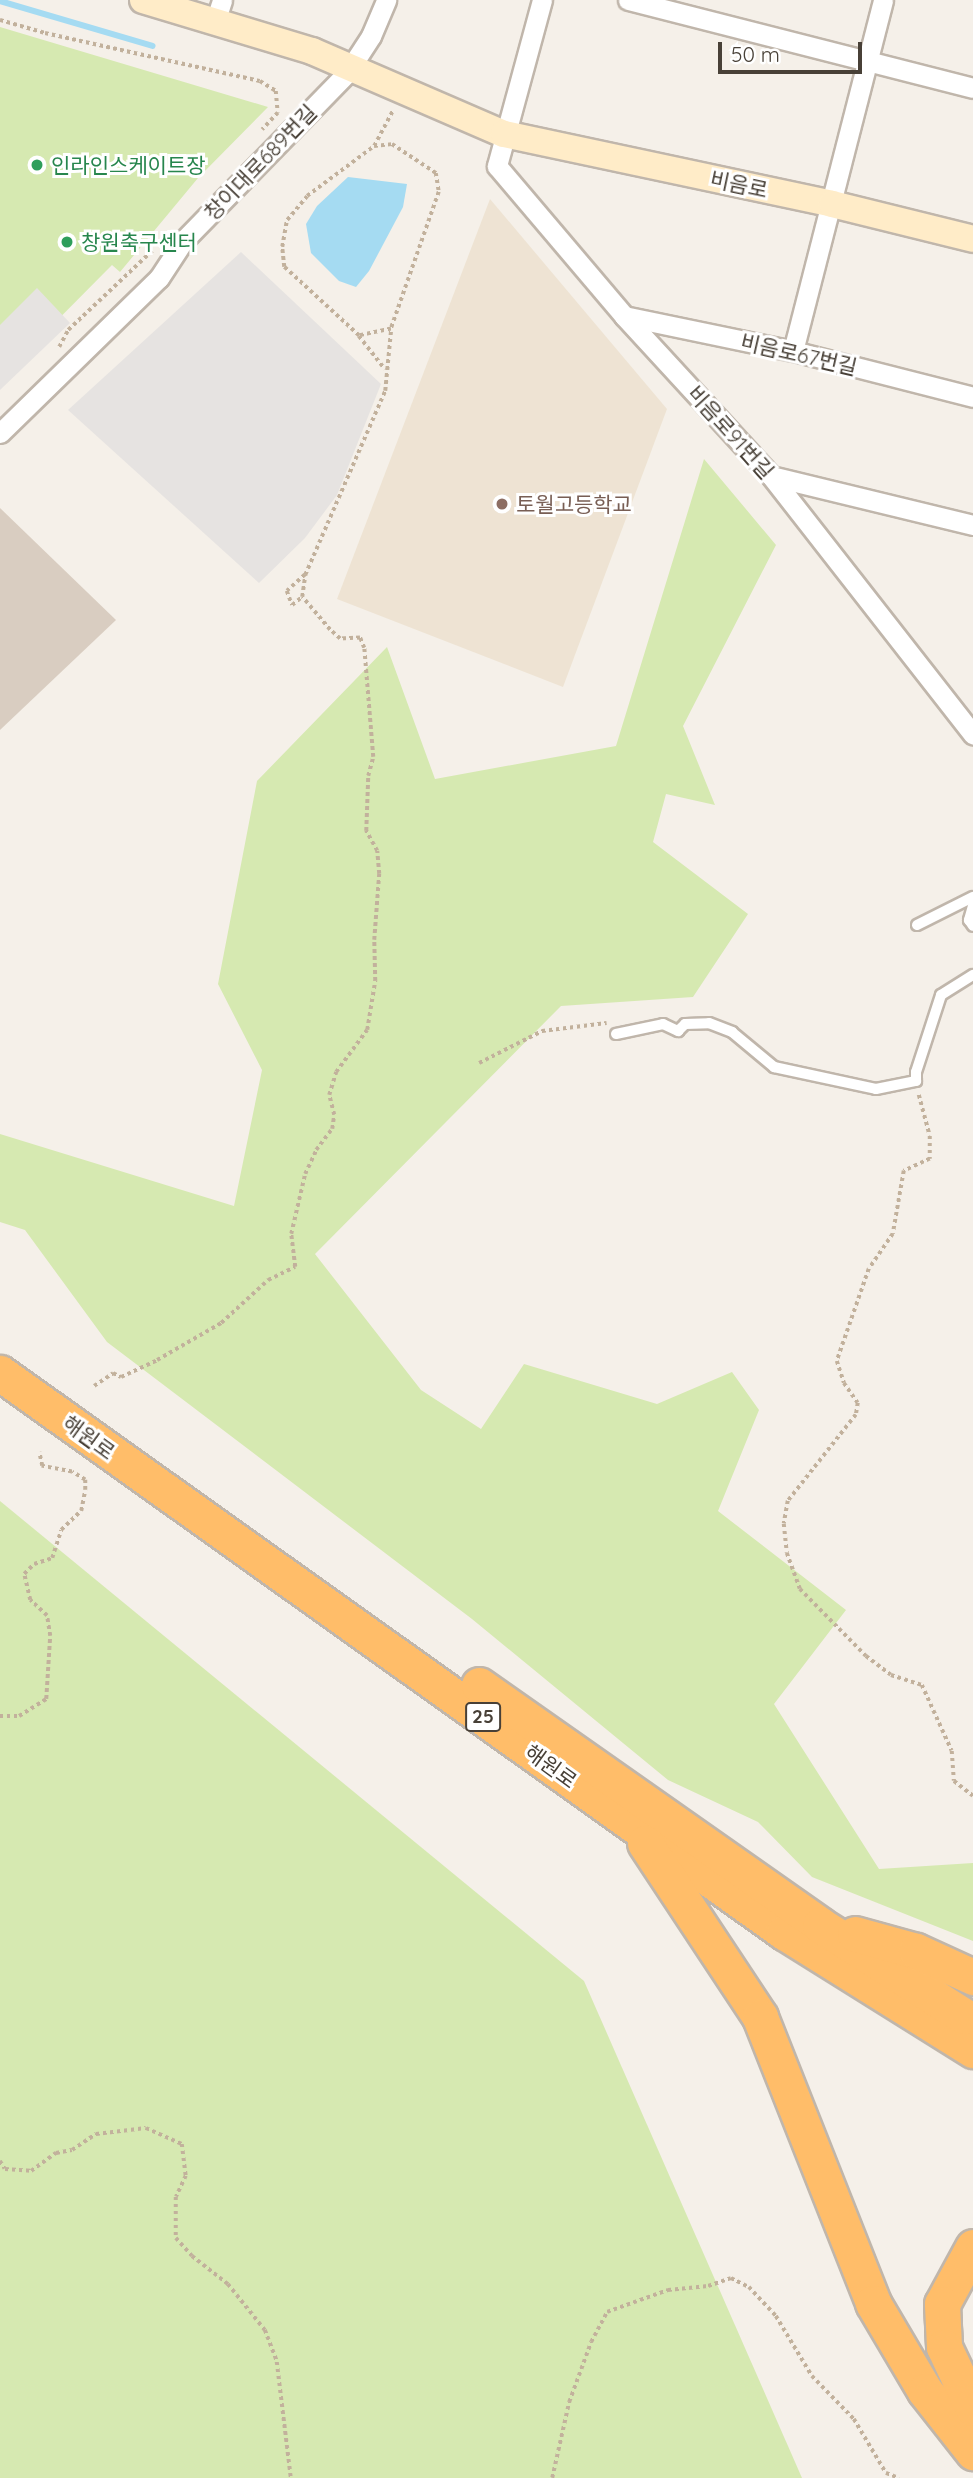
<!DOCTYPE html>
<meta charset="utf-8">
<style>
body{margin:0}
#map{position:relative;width:973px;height:2478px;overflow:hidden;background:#f5f0e9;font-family:Quicksand,"Noto Sans KR",sans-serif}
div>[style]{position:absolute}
.education>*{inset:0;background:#eee3d3}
.green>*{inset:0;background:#d6e9b1}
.parking>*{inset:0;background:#e6e3e1}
.water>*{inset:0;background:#a5dbf2}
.stream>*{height:6px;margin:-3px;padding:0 3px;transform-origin:3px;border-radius:3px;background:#a5dbf2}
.building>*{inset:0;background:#d9cdc1}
.path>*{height:3.5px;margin-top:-1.75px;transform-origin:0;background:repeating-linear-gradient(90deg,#c2b19c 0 3.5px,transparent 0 7px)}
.roads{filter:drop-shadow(2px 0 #c0b6ab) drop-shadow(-2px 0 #c0b6ab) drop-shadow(0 2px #c0b6ab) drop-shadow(0 -2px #c0b6ab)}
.lane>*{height:10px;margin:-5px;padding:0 5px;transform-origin:5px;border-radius:5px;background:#fff}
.street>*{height:19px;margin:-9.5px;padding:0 9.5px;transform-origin:9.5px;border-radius:9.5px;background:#fff}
.secondary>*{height:26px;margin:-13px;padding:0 13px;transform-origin:13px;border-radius:13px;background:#ffecc8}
.highway>*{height:35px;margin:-17.5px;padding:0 17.5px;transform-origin:17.5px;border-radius:17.5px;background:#ffbd69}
.dots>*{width:19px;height:19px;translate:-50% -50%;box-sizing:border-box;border:4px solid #fff;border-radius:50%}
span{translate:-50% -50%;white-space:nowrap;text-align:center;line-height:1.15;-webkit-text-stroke:6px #fff;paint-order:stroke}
.shield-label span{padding:2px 5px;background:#fff;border:2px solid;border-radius:5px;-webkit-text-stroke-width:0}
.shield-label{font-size:19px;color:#484037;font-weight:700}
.street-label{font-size:21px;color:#484037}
.leisure-label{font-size:21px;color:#27864d}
.left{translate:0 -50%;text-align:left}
.education-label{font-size:21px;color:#785e54}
.scale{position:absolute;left:718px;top:42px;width:144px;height:32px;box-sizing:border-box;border:4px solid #484037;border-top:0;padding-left:9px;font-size:21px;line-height:24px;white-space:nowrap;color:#484037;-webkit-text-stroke:5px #fff;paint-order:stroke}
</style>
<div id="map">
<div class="education">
<div style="clip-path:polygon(490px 199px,667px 409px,563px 687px,337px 599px)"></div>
</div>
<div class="green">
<div style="clip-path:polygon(0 27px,268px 107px,198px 178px,120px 272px,112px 265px,0 378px)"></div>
<div style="clip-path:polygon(704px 459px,776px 545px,683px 726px,715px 805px,666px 794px,653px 842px,748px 914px,693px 997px,561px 1006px,315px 1254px,421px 1390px,481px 1429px,524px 1364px,657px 1404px,732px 1372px,759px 1410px,718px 1511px,846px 1610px,774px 1704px,879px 1869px,973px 1863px,973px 1941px,812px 1877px,758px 1822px,668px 1780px,472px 1619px,107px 1342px,25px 1230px,0 1222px,0 1134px,234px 1206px,262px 1070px,218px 984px,257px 781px,387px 647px,435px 779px,616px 746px)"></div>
<div style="clip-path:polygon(0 1501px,584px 1981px,802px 2478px,0 2478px)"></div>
</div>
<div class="parking">
<div style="clip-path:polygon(241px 252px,381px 384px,337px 495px,305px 538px,259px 583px,68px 410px)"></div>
<div style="clip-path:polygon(37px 288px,70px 323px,0 390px,0 325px)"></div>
</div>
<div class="water">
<div style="clip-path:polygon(348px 177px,407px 184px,403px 207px,369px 271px,356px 287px,339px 281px,311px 253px,306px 224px,317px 206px)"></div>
</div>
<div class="stream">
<div style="left:0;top:1px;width:159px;rotate:16.4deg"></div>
</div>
<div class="building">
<div style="clip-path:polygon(0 508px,116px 620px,0 730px)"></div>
</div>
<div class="path">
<div style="left:0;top:20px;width:47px;rotate:16.1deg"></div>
<div style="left:45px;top:33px;width:220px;rotate:12.6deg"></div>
<div style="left:260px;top:81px;width:19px;rotate:32deg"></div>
<div style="left:276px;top:91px;width:22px;rotate:85deg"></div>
<div style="left:278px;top:113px;width:23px;rotate:133deg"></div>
<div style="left:374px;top:146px;width:18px;rotate:-6deg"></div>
<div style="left:392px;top:144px;width:53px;rotate:33.4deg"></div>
<div style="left:436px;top:173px;width:19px;rotate:81deg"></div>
<div style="left:439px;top:192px;width:145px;rotate:109.3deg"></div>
<div style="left:391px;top:329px;width:33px;rotate:168deg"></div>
<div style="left:359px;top:336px;width:102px;rotate:-137.4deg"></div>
<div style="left:284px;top:267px;width:20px;rotate:-96deg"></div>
<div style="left:282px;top:247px;width:27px;rotate:-80deg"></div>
<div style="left:287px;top:220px;width:31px;rotate:-50deg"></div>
<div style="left:307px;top:196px;width:84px;rotate:-36.7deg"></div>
<div style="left:374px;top:146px;width:40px;rotate:-62deg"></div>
<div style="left:359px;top:336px;width:42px;rotate:51.8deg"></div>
<div style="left:59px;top:347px;width:19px;rotate:-62deg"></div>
<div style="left:68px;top:330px;width:117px;rotate:-43.3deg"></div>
<div style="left:305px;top:575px;width:24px;rotate:138deg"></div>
<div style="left:287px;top:591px;width:15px;rotate:70deg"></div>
<div style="left:292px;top:605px;width:13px;rotate:-39deg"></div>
<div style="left:302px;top:597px;width:22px;rotate:-82deg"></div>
<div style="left:305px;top:575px;width:201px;rotate:-66.5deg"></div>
<div style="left:385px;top:391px;width:62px;rotate:-84.5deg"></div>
<div style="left:479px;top:1063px;width:71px;rotate:-26.9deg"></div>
<div style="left:542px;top:1031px;width:65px;rotate:-7deg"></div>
<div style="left:919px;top:1095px;width:42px;rotate:75deg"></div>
<div style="left:930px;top:1136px;width:23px;rotate:90deg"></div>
<div style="left:930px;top:1159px;width:29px;rotate:155deg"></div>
<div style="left:904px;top:1171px;width:64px;rotate:99.9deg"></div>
<div style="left:893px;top:1234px;width:42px;rotate:124.4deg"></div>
<div style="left:869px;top:1269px;width:97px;rotate:109.2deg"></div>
<div style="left:837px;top:1361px;width:23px;rotate:72deg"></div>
<div style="left:844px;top:1383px;width:24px;rotate:55deg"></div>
<div style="left:858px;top:1403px;width:12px;rotate:99deg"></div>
<div style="left:856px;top:1415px;width:110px;rotate:128.3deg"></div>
<div style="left:788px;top:1501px;width:23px;rotate:100deg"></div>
<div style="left:784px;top:1524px;width:29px;rotate:84deg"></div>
<div style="left:787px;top:1553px;width:38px;rotate:70deg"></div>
<div style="left:800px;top:1589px;width:94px;rotate:45.4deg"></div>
<div style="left:866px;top:1656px;width:31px;rotate:37deg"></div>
<div style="left:891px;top:1675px;width:33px;rotate:18deg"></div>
<div style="left:922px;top:1685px;width:72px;rotate:65.6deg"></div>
<div style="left:952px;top:1751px;width:30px;rotate:86deg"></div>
<div style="left:954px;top:1781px;width:24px;rotate:38deg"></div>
<div style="left:94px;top:1386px;width:23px;rotate:-34deg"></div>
<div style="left:113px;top:1373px;width:9px;rotate:27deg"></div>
<div style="left:121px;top:1377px;width:40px;rotate:-25deg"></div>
<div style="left:157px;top:1360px;width:74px;rotate:-30deg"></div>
<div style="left:221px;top:1323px;width:64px;rotate:-42.5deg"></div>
<div style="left:268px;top:1280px;width:30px;rotate:-26deg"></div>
<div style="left:295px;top:1267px;width:33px;rotate:-97deg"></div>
<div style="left:291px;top:1234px;width:62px;rotate:-76.9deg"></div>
<div style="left:305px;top:1174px;width:26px;rotate:-65deg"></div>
<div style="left:316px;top:1150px;width:26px;rotate:-53deg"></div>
<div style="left:332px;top:1129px;width:14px;rotate:-82deg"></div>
<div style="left:334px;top:1115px;width:21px;rotate:-104deg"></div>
<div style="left:329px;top:1095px;width:24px;rotate:-73deg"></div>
<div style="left:336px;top:1072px;width:52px;rotate:-53.6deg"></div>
<div style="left:367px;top:1030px;width:50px;rotate:-80.7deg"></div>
<div style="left:375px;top:981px;width:41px;rotate:-91.4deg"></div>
<div style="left:374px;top:940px;width:66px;rotate:-85.7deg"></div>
<div style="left:379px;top:874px;width:23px;rotate:-95deg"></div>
<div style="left:377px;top:851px;width:23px;rotate:-119deg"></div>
<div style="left:366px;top:831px;width:55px;rotate:-87.9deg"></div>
<div style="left:368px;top:776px;width:20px;rotate:-75deg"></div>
<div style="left:373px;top:757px;width:109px;rotate:-94.7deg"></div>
<div style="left:364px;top:648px;width:11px;rotate:-112deg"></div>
<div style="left:360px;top:638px;width:20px;rotate:177deg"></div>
<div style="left:340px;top:639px;width:13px;rotate:-138deg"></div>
<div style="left:330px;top:630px;width:43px;rotate:-130.3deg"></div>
<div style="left:0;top:1716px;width:19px"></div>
<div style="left:19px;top:1716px;width:32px;rotate:-32deg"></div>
<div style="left:46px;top:1699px;width:63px;rotate:-86.4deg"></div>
<div style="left:50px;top:1636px;width:20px;rotate:-99deg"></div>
<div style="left:47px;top:1616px;width:23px;rotate:-137deg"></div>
<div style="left:30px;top:1600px;width:27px;rotate:-103deg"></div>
<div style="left:24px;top:1574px;width:14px;rotate:-45deg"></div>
<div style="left:34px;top:1564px;width:19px;rotate:-18deg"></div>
<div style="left:52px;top:1558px;width:29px;rotate:-72deg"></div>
<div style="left:61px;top:1530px;width:28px;rotate:-44deg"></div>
<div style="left:81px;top:1511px;width:21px;rotate:-79deg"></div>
<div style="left:85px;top:1490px;width:10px;rotate:-90deg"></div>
<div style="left:85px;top:1480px;width:15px;rotate:-148deg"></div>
<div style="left:72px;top:1472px;width:31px;rotate:-169deg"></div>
<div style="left:42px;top:1466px;width:14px;rotate:-102deg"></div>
<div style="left:0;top:2161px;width:9px;rotate:58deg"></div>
<div style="left:5px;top:2169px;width:26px;rotate:4deg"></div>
<div style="left:31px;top:2171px;width:31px;rotate:-36deg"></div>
<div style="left:56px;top:2153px;width:16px;rotate:-11deg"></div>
<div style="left:72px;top:2150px;width:29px;rotate:-34deg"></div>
<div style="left:96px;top:2134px;width:50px;rotate:-6.8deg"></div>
<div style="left:146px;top:2128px;width:39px;rotate:24deg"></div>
<div style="left:182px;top:2144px;width:32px;rotate:83deg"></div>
<div style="left:186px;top:2176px;width:23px;rotate:115deg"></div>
<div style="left:176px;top:2197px;width:41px;rotate:90deg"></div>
<div style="left:176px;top:2238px;width:24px;rotate:48deg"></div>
<div style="left:192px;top:2256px;width:46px;rotate:37.9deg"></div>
<div style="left:228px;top:2284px;width:59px;rotate:51.2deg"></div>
<div style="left:265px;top:2330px;width:34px;rotate:69deg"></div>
<div style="left:277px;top:2362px;width:117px;rotate:83.1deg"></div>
<div style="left:552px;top:2478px;width:78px;rotate:-77.4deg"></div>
<div style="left:569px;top:2402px;width:64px;rotate:-69.9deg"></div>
<div style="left:591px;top:2342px;width:34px;rotate:-62deg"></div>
<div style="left:607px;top:2312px;width:65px;rotate:-19.8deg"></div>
<div style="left:668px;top:2290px;width:40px;rotate:-5.7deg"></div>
<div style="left:708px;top:2286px;width:24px;rotate:-19deg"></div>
<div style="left:731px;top:2278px;width:20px;rotate:27deg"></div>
<div style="left:749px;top:2287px;width:40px;rotate:47deg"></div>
<div style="left:776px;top:2316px;width:70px;rotate:59deg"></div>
<div style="left:812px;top:2376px;width:60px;rotate:45.7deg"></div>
<div style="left:854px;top:2419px;width:63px;rotate:59.3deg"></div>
<div style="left:886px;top:2473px;width:14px;rotate:21deg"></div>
</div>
<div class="roads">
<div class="lane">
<div style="left:973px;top:906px;width:15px;rotate:106deg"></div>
<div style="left:969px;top:920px;width:7px;rotate:56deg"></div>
<div style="left:917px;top:925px;width:63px;rotate:-26.6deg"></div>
<div style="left:616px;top:1034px;width:48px;rotate:-12deg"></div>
<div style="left:663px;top:1024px;width:17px;rotate:25deg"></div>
<div style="left:678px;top:1031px;width:10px;rotate:-45deg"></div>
<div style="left:685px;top:1024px;width:24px;rotate:-2deg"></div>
<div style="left:709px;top:1023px;width:25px;rotate:21deg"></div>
<div style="left:732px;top:1032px;width:55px;rotate:39.8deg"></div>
<div style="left:774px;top:1067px;width:104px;rotate:12.2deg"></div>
<div style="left:876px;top:1089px;width:41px;rotate:-11.3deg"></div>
<div style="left:916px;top:1081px;width:9px;rotate:-90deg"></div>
<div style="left:916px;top:1072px;width:81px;rotate:-72deg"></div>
<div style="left:941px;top:995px;width:38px;rotate:-32deg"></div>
</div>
<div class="street">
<div style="left:542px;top:0;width:172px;rotate:105.2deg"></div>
<div style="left:497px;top:166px;width:197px;rotate:49.7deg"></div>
<div style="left:624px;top:316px;width:217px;rotate:47.4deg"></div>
<div style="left:771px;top:476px;width:328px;rotate:52deg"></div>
<div style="left:628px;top:0;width:356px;rotate:14.3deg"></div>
<div style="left:215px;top:22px;width:23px;rotate:-72deg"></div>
<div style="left:624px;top:316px;width:173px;rotate:11.7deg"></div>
<div style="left:793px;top:351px;width:186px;rotate:14.3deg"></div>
<div style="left:793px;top:351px;width:362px;rotate:-75.6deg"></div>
<div style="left:0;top:433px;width:222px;rotate:-44.3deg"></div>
<div style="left:159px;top:278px;width:45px;rotate:-56.7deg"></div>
<div style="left:184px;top:240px;width:233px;rotate:-45.7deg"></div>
<div style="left:347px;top:73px;width:44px;rotate:-57deg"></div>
<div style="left:371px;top:36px;width:39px;rotate:-67deg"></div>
<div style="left:771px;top:476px;width:208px;rotate:13.6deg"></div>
</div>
<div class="secondary">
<div style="left:143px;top:0;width:177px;rotate:16.8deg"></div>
<div style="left:312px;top:51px;width:209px;rotate:23.4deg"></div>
<div style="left:504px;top:134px;width:335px;rotate:12deg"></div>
<div style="left:832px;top:204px;width:145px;rotate:13.9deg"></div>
</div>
<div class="highway">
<div style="left:0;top:1373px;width:963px;rotate:35.49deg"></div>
<div style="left:784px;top:1932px;width:223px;rotate:32deg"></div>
<div style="left:479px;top:1685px;width:417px;rotate:35.1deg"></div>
<div style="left:820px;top:1925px;width:170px;rotate:32.3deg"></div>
<div style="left:645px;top:1843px;width:209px;rotate:56.5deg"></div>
<div style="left:760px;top:2017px;width:308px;rotate:68.4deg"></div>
<div style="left:873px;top:2303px;width:102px;rotate:59.4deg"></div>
<div style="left:925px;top:2391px;width:78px;rotate:51.8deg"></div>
<div style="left:855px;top:1934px;width:63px;rotate:15.6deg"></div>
<div style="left:916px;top:1951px;width:63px;rotate:24.5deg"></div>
<div style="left:973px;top:2247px;width:65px;rotate:118.5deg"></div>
<div style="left:942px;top:2304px;width:43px;rotate:87.3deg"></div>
<div style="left:944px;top:2347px;width:68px;rotate:64.6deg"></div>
</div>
</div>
<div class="dots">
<div style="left:37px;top:165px;background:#2e9e5b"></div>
<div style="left:67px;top:242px;background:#2e9e5b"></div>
<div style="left:502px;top:504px;background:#8d6e63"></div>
</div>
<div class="shield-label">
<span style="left:483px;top:1717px">25</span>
</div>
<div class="street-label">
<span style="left:260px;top:162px;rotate:-46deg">창이대로689번길</span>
<span style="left:739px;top:184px;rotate:12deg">비음로</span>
<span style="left:799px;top:354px;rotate:13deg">비음로67번길</span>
<span style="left:731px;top:432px;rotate:48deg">비음로91번길</span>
<span style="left:89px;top:1437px;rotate:36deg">해원로</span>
<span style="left:551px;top:1766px;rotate:36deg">해원로</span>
</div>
<div class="leisure-label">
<span class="left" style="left:51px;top:165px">인라인스케이트장</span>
<span class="left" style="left:81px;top:242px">창원축구센터</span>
</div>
<div class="education-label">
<span class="left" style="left:516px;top:504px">토월고등학교</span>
</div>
<div class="scale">50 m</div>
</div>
